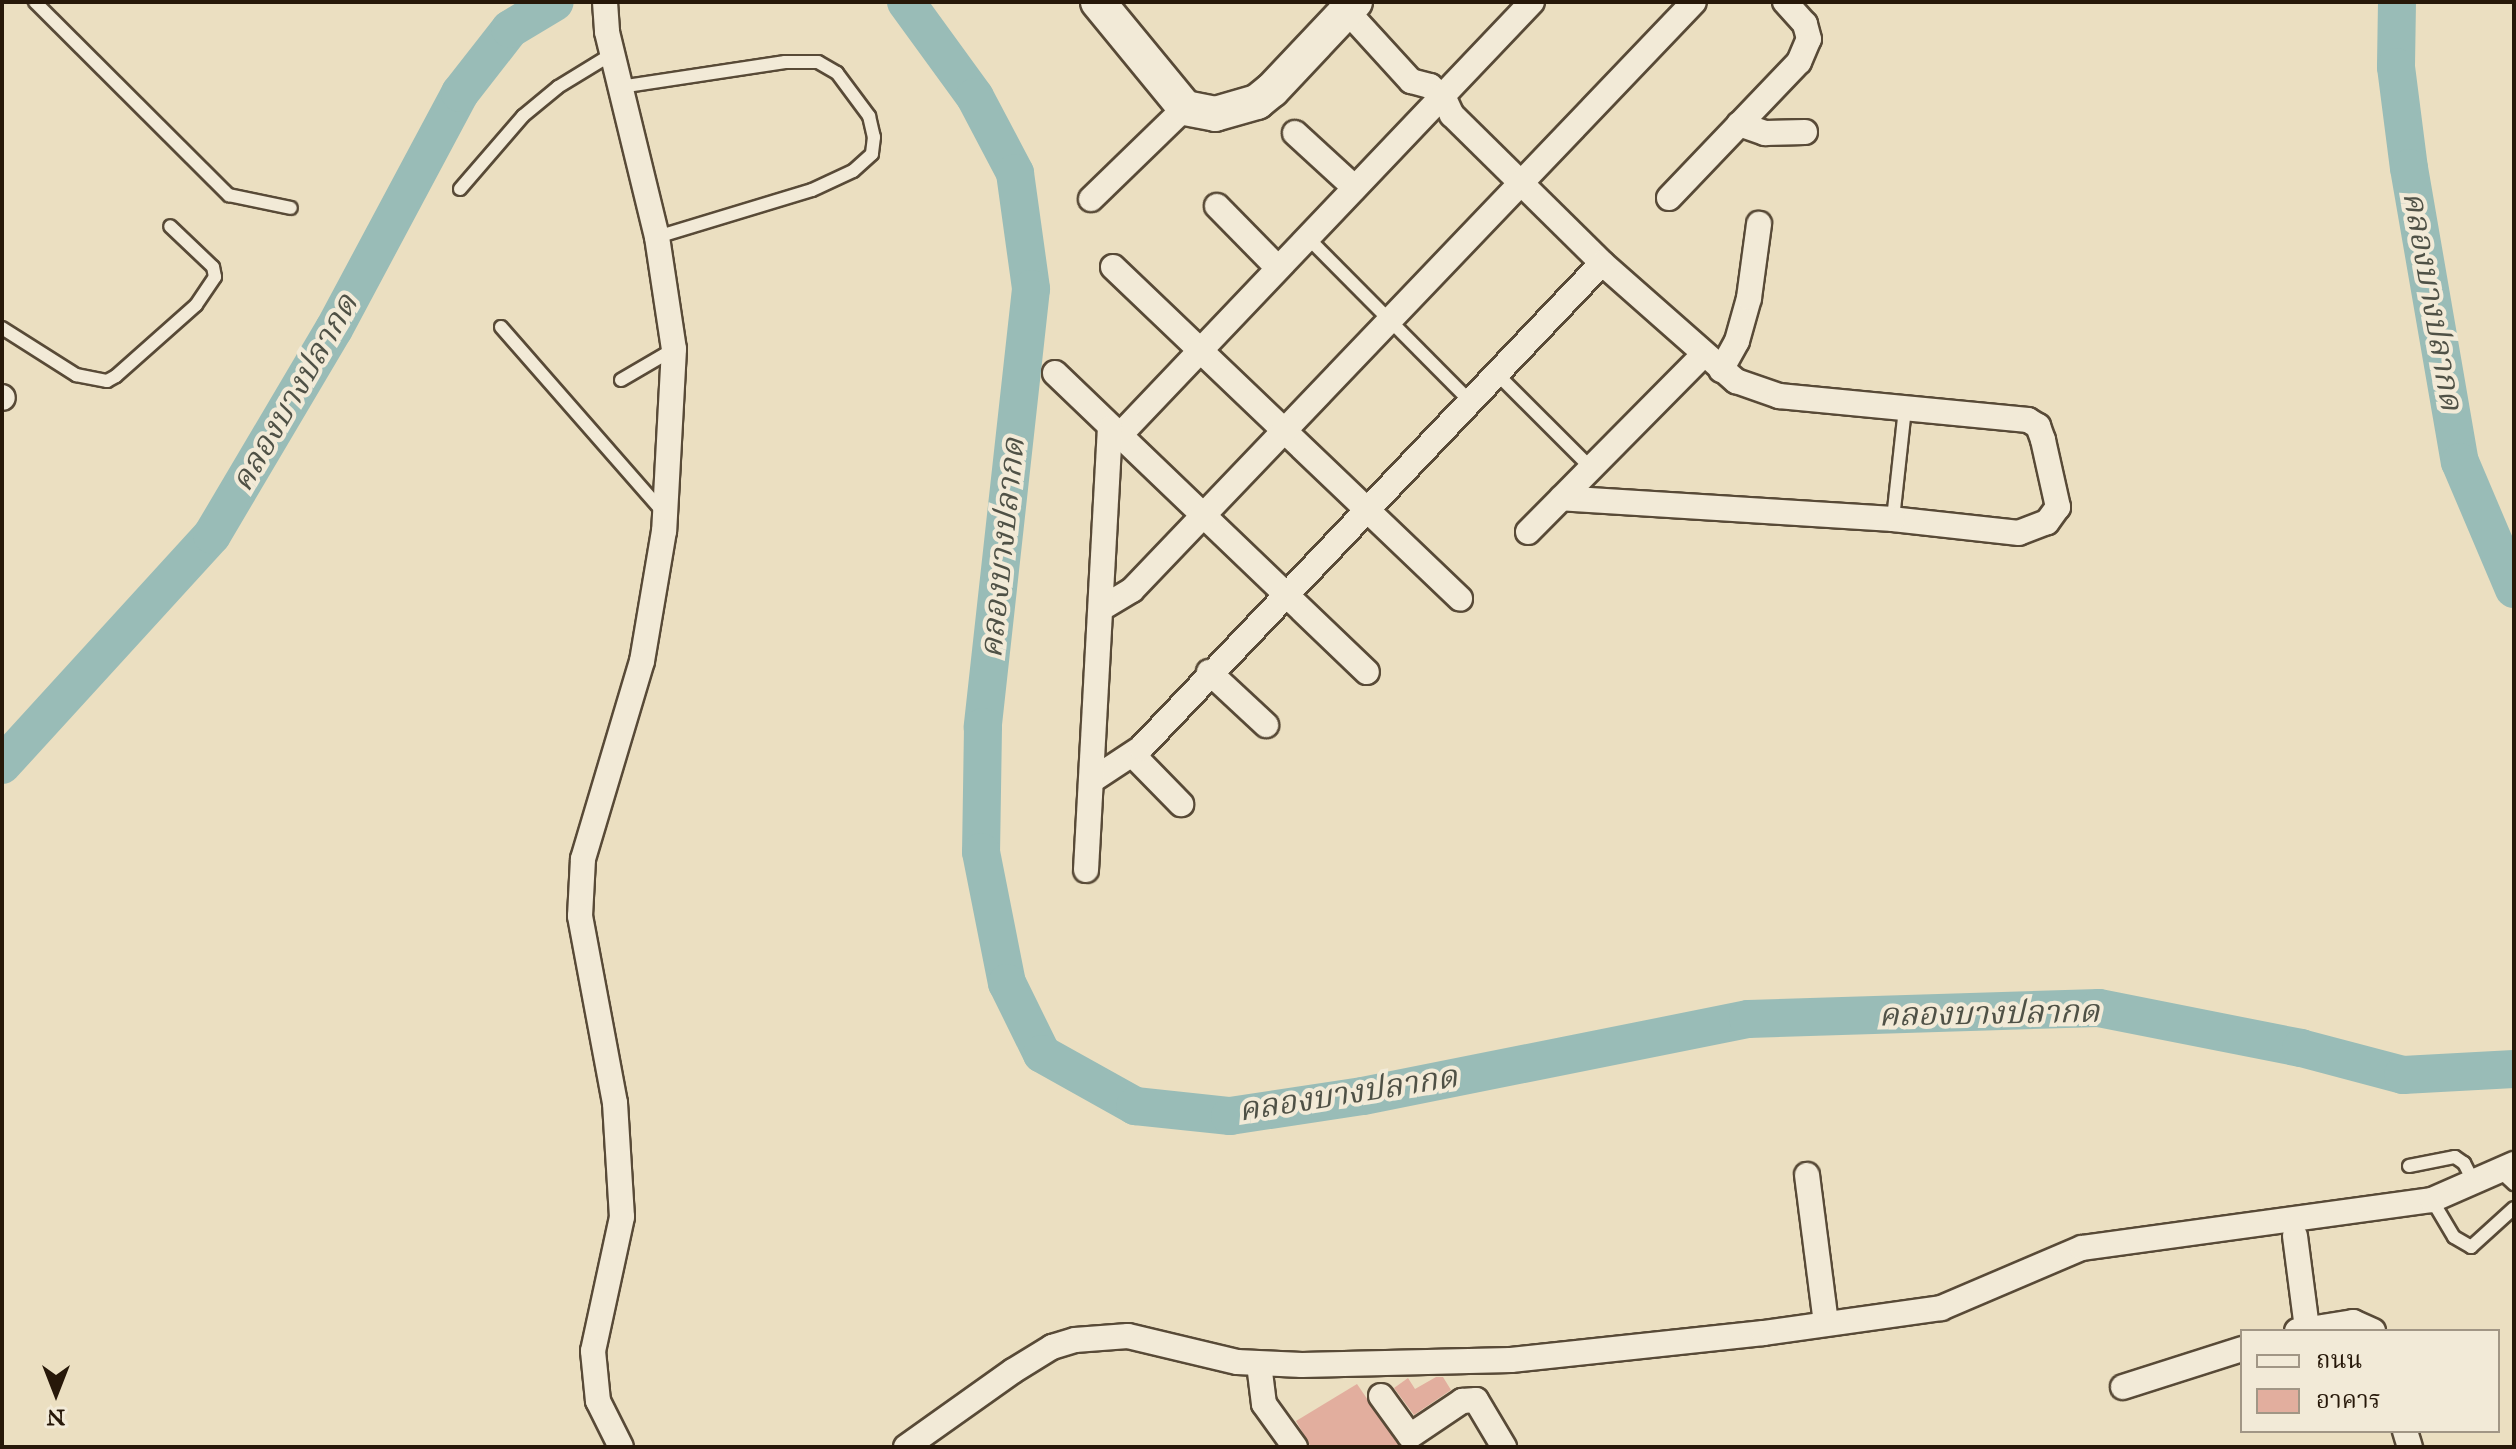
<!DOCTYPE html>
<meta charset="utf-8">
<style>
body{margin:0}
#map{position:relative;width:2516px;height:1449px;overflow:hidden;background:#ebdfc1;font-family:"IM FELL Great Primer","Noto Serif Thai",serif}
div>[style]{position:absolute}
.river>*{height:38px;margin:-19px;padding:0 19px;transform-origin:19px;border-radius:19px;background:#99bcb7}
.building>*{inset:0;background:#e2ae9e}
.roads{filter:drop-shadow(2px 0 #584a37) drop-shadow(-2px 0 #584a37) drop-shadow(0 2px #584a37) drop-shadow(0 -2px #584a37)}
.lane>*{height:12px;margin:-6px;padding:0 6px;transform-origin:6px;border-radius:6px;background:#f2ead7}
.street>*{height:24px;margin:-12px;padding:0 12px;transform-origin:12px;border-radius:12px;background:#f2ead7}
.secondary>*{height:34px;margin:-17px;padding:0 17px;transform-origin:17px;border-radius:17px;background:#f2ead7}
span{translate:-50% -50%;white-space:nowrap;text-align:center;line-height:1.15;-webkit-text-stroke:8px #f2ead7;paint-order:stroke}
.water-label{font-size:32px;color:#4f5146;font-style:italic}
.frame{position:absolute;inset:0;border:4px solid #271809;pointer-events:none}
.legend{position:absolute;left:2240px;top:1329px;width:260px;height:104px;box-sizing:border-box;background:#f2ead7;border:2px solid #a19685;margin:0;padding:10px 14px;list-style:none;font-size:24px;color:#271809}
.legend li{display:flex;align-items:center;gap:16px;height:40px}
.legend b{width:40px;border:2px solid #a19685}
.north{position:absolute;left:16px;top:1353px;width:80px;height:80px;-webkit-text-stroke:6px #f2ead7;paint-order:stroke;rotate:180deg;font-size:22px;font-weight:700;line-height:32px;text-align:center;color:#271809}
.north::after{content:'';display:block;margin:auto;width:28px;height:36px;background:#271809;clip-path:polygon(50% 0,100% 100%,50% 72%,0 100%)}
</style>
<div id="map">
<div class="river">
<div style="left:906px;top:2px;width:117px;rotate:54deg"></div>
<div style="left:975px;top:97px;width:86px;rotate:62.2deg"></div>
<div style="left:1015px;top:173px;width:117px;rotate:82.1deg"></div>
<div style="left:1031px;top:289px;width:441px;rotate:96.3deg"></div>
<div style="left:983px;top:727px;width:125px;rotate:90.9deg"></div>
<div style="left:981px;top:852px;width:134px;rotate:78.8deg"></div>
<div style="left:1007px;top:983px;width:79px;rotate:63.8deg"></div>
<div style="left:1042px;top:1054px;width:107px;rotate:29.2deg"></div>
<div style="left:1135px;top:1106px;width:96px;rotate:6deg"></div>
<div style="left:1230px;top:1116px;width:134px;rotate:-8.6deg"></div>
<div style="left:1363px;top:1096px;width:393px;rotate:-11.3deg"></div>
<div style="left:1748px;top:1019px;width:351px;rotate:-1.8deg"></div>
<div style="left:2099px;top:1008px;width:206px;rotate:11.2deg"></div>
<div style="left:2301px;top:1048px;width:106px;rotate:14.8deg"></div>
<div style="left:2403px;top:1075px;width:111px;rotate:-3.1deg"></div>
<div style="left:2397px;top:2px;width:65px;rotate:90.9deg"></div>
<div style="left:2396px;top:67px;width:102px;rotate:82.7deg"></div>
<div style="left:2409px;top:168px;width:298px;rotate:80.2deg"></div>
<div style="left:2460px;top:462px;width:138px;rotate:67deg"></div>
<div style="left:2px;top:765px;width:311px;rotate:-47.6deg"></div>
<div style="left:212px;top:535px;width:239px;rotate:-59.4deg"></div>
<div style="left:334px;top:329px;width:268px;rotate:-61.9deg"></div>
<div style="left:460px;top:93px;width:81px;rotate:-52deg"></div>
<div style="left:510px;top:29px;width:52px;rotate:-31deg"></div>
</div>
<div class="building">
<div style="clip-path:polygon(1436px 1377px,1443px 1377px,1451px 1390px,1414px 1415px,1394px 1388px,1408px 1378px,1415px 1389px)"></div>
<div style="clip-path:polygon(1357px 1384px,1400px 1447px,1311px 1447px,1296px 1421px)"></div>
</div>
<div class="roads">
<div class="lane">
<div style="left:35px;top:2px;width:274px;rotate:44.9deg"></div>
<div style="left:229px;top:195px;width:63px;rotate:11.8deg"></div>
<div style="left:620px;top:87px;width:167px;rotate:-8.6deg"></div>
<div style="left:785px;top:62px;width:33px"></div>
<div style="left:818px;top:62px;width:22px;rotate:30deg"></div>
<div style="left:837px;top:73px;width:54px;rotate:53.3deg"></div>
<div style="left:869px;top:116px;width:22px;rotate:77deg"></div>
<div style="left:874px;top:137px;width:17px;rotate:97deg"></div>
<div style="left:872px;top:154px;width:25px;rotate:138deg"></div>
<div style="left:853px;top:171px;width:45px;rotate:155.1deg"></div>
<div style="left:812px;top:190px;width:162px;rotate:163.1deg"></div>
<div style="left:460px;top:189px;width:96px;rotate:-49.2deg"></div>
<div style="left:523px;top:116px;width:45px;rotate:-39.6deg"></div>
<div style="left:558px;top:87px;width:63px;rotate:-31.4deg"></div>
<div style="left:1308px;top:238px;width:231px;rotate:45.2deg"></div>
<div style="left:501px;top:327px;width:246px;rotate:48.8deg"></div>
<div style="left:2px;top:328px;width:88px;rotate:32.4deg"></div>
<div style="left:76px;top:375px;width:32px;rotate:11deg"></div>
<div style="left:107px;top:381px;width:10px;rotate:-29deg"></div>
<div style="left:116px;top:376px;width:107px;rotate:-41.6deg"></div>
<div style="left:196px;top:305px;width:34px;rotate:-56deg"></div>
<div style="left:215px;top:277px;width:10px;rotate:-101deg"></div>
<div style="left:213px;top:267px;width:59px;rotate:-136.4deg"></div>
<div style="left:1498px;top:375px;width:132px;rotate:45deg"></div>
<div style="left:621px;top:380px;width:61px;rotate:-30.3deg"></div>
<div style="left:1893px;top:519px;width:111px;rotate:-83.8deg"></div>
<div style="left:2409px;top:1166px;width:47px;rotate:-11.1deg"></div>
<div style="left:2455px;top:1157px;width:11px;rotate:34deg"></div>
<div style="left:2464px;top:1163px;width:22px;rotate:63deg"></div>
<div style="left:2501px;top:1172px;width:18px;rotate:43deg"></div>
<div style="left:2432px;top:1200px;width:43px;rotate:59.3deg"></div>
<div style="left:2454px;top:1237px;width:20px;rotate:30deg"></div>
<div style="left:2471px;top:1247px;width:58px;rotate:-42.2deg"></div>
</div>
<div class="street">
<div style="left:605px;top:2px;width:30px;rotate:86deg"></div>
<div style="left:607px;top:32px;width:211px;rotate:76.3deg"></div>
<div style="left:657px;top:237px;width:113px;rotate:81.4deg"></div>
<div style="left:674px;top:349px;width:182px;rotate:93.1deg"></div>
<div style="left:664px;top:531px;width:132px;rotate:99.6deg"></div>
<div style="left:642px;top:661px;width:207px;rotate:106.6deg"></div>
<div style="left:583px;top:859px;width:57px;rotate:93deg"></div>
<div style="left:580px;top:916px;width:190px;rotate:79.4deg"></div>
<div style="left:615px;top:1103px;width:114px;rotate:86.5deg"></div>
<div style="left:622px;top:1217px;width:137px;rotate:102.2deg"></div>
<div style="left:593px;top:1351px;width:50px;rotate:84.3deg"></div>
<div style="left:598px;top:1401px;width:51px;rotate:63.4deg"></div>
<div style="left:1347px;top:11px;width:95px;rotate:47.6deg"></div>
<div style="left:1411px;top:81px;width:20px;rotate:15deg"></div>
<div style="left:1430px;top:86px;width:18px;rotate:41deg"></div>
<div style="left:1444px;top:98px;width:19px;rotate:65deg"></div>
<div style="left:1452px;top:115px;width:211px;rotate:44.6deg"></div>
<div style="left:1602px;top:263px;width:179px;rotate:41.4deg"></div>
<div style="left:1736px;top:381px;width:46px;rotate:19.2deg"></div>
<div style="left:1779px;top:396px;width:250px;rotate:5.5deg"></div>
<div style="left:2028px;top:420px;width:12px;rotate:31deg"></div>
<div style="left:2038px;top:426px;width:15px;rotate:70deg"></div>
<div style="left:2043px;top:440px;width:69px;rotate:77.4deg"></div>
<div style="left:2058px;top:507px;width:19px;rotate:126deg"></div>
<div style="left:2047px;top:522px;width:30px;rotate:159deg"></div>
<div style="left:2019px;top:533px;width:127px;rotate:-173.7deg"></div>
<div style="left:1893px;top:519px;width:332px;rotate:-176.4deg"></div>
<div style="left:1739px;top:124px;width:28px;rotate:19deg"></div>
<div style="left:1765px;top:133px;width:40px;rotate:-1.4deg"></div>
<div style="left:1295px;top:133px;width:81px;rotate:42.5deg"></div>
<div style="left:1669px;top:198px;width:188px;rotate:-46.3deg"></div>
<div style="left:1799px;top:62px;width:25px;rotate:-67deg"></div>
<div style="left:1809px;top:39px;width:16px;rotate:-105deg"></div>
<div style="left:1805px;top:24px;width:30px;rotate:-132deg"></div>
<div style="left:1091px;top:199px;width:131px;rotate:-44.1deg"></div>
<div style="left:1217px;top:206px;width:87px;rotate:45.5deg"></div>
<div style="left:1113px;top:267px;width:480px;rotate:43.7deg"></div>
<div style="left:1721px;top:370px;width:33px;rotate:-61deg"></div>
<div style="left:1737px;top:341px;width:45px;rotate:-74.4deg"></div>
<div style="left:1749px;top:298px;width:75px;rotate:-82.3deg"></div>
<div style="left:1055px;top:373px;width:432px;rotate:43.8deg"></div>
<div style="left:2px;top:397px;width:1px;rotate:45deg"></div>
<div style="left:1119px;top:436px;width:599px;rotate:-46.42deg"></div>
<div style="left:1528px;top:532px;width:247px;rotate:-45.3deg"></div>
<div style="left:1102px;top:608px;width:35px;rotate:-31deg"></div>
<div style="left:1132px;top:590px;width:813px;rotate:-46.3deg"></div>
<div style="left:1209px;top:672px;width:78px;rotate:42.9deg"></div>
<div style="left:1133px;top:755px;width:69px;rotate:45.6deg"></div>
<div style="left:1091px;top:781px;width:60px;rotate:-33.4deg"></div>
<div style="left:1141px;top:748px;width:669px;rotate:-46.45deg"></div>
<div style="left:1086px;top:870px;width:442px;rotate:-86.9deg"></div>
<div style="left:1807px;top:1175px;width:149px;rotate:82.7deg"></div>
<div style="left:2295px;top:1236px;width:93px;rotate:82.6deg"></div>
<div style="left:2297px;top:1331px;width:57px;rotate:-9.1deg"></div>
<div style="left:2353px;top:1322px;width:22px;rotate:24deg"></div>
<div style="left:1259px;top:1364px;width:40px;rotate:82.9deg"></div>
<div style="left:1264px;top:1404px;width:53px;rotate:54.2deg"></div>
<div style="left:2123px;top:1387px;width:125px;rotate:-17.7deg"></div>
<div style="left:1381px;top:1396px;width:49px;rotate:54.1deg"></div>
<div style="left:1410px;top:1436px;width:63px;rotate:-33.9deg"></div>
<div style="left:1462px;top:1401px;width:14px;rotate:-4deg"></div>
<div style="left:1476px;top:1400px;width:55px;rotate:59.2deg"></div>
<div style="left:2405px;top:1431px;width:17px;rotate:73deg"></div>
<div style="left:906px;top:1447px;width:131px;rotate:-35.4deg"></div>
<div style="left:1013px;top:1371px;width:46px;rotate:-31.6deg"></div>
<div style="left:1052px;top:1347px;width:24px;rotate:-17deg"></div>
<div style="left:1075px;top:1340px;width:53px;rotate:-4.3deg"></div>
<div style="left:1128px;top:1336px;width:112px;rotate:13.4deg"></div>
<div style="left:1237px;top:1362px;width:65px;rotate:2.6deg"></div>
<div style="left:1302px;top:1365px;width:209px;rotate:-1.4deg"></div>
<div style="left:1511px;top:1360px;width:254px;rotate:-6.1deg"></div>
<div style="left:1764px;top:1333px;width:179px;rotate:-8deg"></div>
<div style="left:1941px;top:1308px;width:153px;rotate:-23.1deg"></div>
<div style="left:2082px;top:1248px;width:353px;rotate:-7.8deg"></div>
<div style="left:2432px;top:1200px;width:90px;rotate:-23.7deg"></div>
</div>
<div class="secondary">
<div style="left:1098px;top:2px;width:137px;rotate:50.6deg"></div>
<div style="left:1185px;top:108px;width:31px;rotate:11deg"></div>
<div style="left:1215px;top:114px;width:44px;rotate:-15.9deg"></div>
<div style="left:1257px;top:102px;width:19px;rotate:-39deg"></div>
<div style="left:1272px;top:90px;width:121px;rotate:-46.7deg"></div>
</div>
</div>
<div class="water-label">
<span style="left:2432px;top:301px;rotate:80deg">คลองบางปลากด</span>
<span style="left:295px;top:393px;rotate:-60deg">คลองบางปลากด</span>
<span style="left:1003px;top:548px;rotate:-84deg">คลองบางปลากด</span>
<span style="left:1989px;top:1014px;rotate:-1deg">คลองบางปลากด</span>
<span style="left:1348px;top:1094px;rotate:-9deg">คลองบางปลากด</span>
</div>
<div class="frame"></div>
<ul class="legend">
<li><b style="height:10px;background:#f2ead7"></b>ถนน</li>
<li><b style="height:22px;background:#e2ae9e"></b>อาคาร</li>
</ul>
<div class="north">N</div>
</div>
